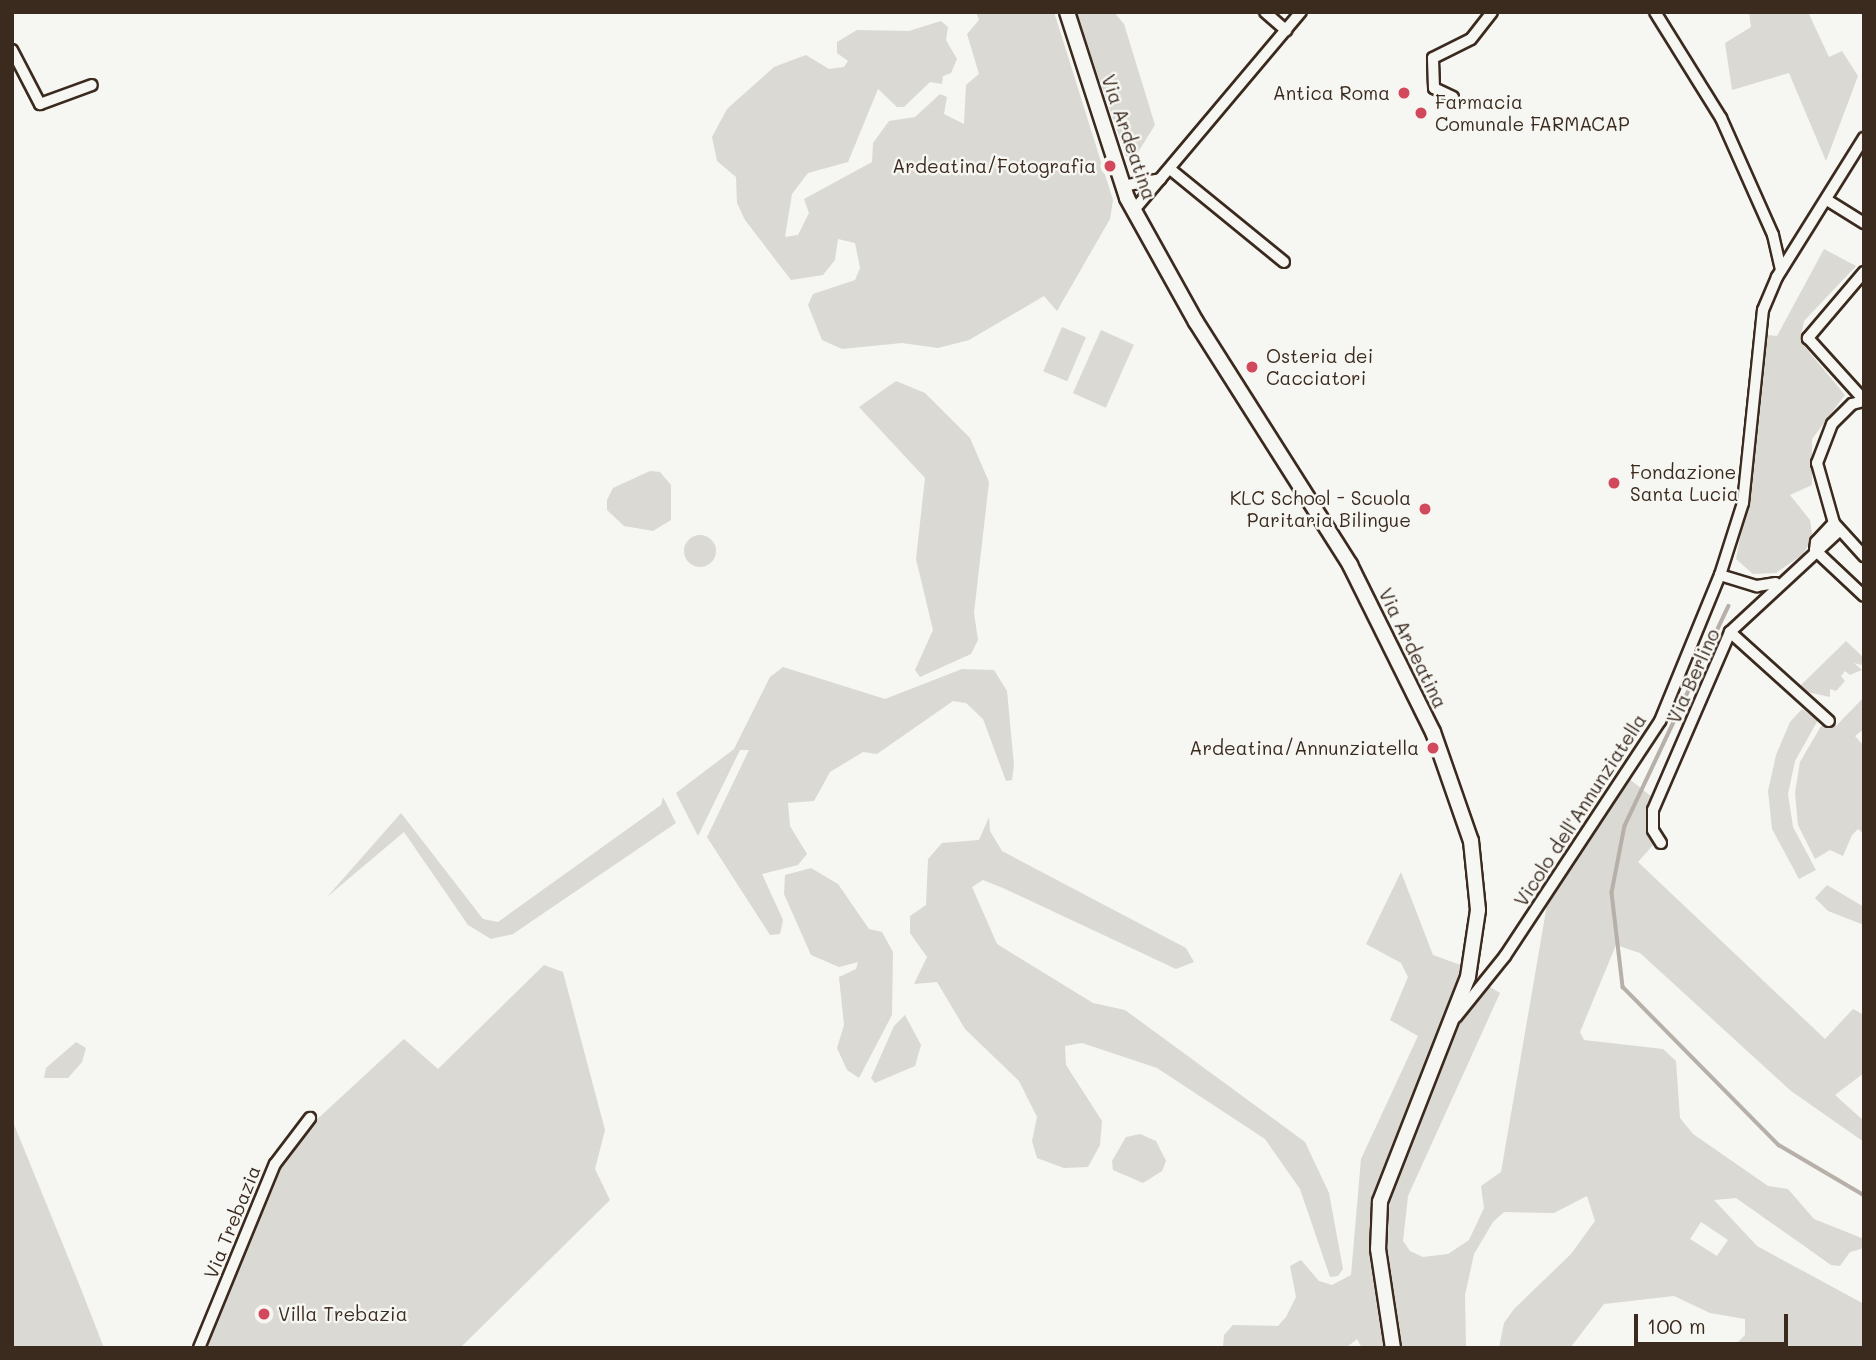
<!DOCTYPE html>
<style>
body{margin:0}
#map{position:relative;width:1876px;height:1360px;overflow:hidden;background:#f6f6f2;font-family:Mali,sans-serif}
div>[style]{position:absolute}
.green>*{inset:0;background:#dad9d3;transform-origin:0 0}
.round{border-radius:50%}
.stream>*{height:3.5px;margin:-1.75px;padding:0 1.75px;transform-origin:1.75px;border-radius:1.75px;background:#b6b0a9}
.roads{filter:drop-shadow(2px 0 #3b2a1e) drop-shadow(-2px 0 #3b2a1e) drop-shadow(0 2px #3b2a1e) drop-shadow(0 -2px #3b2a1e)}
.street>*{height:10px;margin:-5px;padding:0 5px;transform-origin:5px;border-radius:5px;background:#f6f6f2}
.secondary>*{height:14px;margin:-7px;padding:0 7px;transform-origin:7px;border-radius:7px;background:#f6f6f2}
.dots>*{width:19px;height:19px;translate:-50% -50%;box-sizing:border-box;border:4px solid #f6f6f2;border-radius:50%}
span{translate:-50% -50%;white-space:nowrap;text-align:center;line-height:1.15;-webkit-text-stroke:5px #f6f6f2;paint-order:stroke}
.poi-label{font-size:19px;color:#3b2a1e}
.right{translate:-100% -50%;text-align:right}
.left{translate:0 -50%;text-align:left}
.street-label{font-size:19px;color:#3b2a1e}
.frame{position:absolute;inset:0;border:14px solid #3b2a1e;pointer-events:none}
.scale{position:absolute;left:1634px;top:1314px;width:154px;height:32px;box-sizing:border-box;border:4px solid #3b2a1e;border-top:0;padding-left:9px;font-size:21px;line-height:24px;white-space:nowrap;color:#3b2a1e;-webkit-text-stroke:5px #f6f6f2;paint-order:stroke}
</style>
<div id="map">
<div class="green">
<div style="clip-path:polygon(976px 12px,1054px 12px,1113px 200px,1110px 219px,1057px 311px,1044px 296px,969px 340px,938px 348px,902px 343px,842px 349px,822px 340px,808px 305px,813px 294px,855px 280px,860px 268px,855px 243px,838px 239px,835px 260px,823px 275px,791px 280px,745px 220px,737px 203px,736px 177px,717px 161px,712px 137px,727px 109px,774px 67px,806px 55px,829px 69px,844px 67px,848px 61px,837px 53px,837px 42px,857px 30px,909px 31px,941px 21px,948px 27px,946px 40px,957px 59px,951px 73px,943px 76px,942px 84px,930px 82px,904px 107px,897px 107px,878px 89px,848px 162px,808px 173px,792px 194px,785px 237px,798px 235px,809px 213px,804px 199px,872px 162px,873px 143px,889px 121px,915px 117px,940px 94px,947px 97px,944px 114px,964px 124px,966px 85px,979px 74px,967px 34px,979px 20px)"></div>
<div style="clip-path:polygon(1076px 12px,1114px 12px,1124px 24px,1155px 125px,1135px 157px,1126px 156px)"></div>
<div style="clip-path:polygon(1749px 12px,1808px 12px,1829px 57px,1842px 51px,1858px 76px,1826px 161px,1789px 73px,1732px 90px,1725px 43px,1751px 27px)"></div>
<div style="clip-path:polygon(1824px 249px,1856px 266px,1804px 321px,1800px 341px,1845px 395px,1812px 439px,1812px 485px,1790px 495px,1810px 520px,1813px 539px,1802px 555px,1776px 573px,1753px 574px,1736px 559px,1751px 480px,1762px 350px,1767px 335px,1777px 336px)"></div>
<div style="left:1062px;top:327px;width:26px;height:48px;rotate:23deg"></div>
<div style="left:1101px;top:330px;width:36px;height:69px;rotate:24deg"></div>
<div style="clip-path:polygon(896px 381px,925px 393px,970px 438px,989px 482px,974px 613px,978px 640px,971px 654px,920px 677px,915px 670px,933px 630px,916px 559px,925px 478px,859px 407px)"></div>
<div style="clip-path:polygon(650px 471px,660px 472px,671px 485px,671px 520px,653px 531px,624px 526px,607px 510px,607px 500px,613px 488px)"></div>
<div class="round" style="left:684px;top:535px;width:32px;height:32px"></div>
<div style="clip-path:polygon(1846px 641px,1864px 658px,1861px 665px,1854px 663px,1862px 670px,1850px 675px,1845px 671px,1841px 676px,1845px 681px,1836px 691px,1830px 689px,1830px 697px,1807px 692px,1800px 686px)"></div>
<div style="clip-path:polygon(783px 667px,885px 699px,962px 669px,994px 670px,1007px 691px,1014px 765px,1012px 780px,1006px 781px,983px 719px,966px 703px,953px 701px,877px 754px,863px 752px,830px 772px,814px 801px,788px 803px,790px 826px,807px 854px,798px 865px,762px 874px,783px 920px,780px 934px,770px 935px,707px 837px,749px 750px,740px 750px,698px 836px,676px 793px,734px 749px,770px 677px)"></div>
<div style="clip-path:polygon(1864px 697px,1864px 729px,1855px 736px,1864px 746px,1864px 834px,1858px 829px,1852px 835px,1843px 856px,1830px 850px,1815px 859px,1798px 825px,1795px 793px,1800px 762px,1821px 726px,1836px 726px)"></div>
<div style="clip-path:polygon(1802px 709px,1818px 720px,1795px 761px,1788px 794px,1793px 827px,1816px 870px,1799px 879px,1772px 829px,1768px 791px,1776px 755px,1790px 722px)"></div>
<div style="clip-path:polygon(evenodd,1628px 778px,1652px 797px,1647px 823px,1654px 844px,1638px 862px,1825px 1039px,1853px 1009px,1864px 1015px,1864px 1073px,1835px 1095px,1864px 1121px,1864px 1142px,1791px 1091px,1640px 953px,1616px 945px,1580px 1032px,1584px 1040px,1663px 1049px,1676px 1061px,1680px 1118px,1693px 1134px,1768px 1186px,1788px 1189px,1814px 1219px,1864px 1239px,1864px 1248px,1850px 1252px,1840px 1266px,1831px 1265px,1736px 1198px,1714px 1200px,1757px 1246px,1864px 1304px,1864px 1348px,1732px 1348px,1745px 1335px,1745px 1319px,1710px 1313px,1674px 1296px,1604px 1304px,1570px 1348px,1499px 1348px,1504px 1323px,1514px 1309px,1571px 1254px,1595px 1221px,1587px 1196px,1554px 1213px,1504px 1212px,1493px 1222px,1474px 1254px,1465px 1295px,1466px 1348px,1362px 1348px,1357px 1339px,1346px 1348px,1223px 1348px,1224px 1335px,1233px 1325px,1278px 1326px,1286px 1317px,1296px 1297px,1290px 1266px,1301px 1260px,1319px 1281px,1332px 1285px,1351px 1275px,1361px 1159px,1418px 1036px,1390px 1020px,1408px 977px,1401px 963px,1366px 944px,1401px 872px,1433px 955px,1466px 967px,1457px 1007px,1490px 987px,1500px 993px,1408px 1196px,1403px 1241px,1410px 1251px,1423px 1257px,1448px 1254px,1469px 1240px,1484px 1208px,1481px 1186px,1501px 1172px,1548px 899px,1628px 778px,1701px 1222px,1728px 1240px,1717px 1256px,1690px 1239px,1701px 1222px)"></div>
<div style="clip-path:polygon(663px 797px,676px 823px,513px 934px,491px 939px,468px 925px,404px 832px,327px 897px,401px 813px,483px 919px,498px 922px,661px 805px)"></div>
<div style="clip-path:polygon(989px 817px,990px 831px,1002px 851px,1186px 948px,1194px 962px,1176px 969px,1003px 888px,983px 880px,972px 887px,997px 944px,1093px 1003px,1125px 1010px,1305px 1142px,1329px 1193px,1343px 1269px,1338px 1276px,1330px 1277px,1300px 1189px,1265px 1139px,1157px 1068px,1082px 1043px,1065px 1046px,1066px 1065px,1102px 1121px,1100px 1145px,1088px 1167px,1064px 1168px,1037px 1158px,1032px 1141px,1037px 1117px,1019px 1081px,965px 1029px,937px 982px,914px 984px,927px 957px,910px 933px,910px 916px,926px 905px,928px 859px,942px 843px,979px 840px)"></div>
<div style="clip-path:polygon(811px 868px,838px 884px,869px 929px,882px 932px,893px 952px,892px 1015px,859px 1078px,847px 1070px,837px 1048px,844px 1025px,839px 977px,856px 969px,858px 962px,839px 967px,811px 955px,784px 894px,785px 875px)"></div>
<div style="clip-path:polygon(1827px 885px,1864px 907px,1864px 925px,1828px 911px,1815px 898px)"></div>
<div style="clip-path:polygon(544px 965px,563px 972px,605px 1130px,595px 1169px,610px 1200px,460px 1348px,204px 1348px,279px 1166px,311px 1125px,404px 1039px,438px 1069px)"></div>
<div style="clip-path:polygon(905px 1015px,921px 1045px,915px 1066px,875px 1083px,871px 1078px,894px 1026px)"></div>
<div style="clip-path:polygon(76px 1042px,86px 1048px,82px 1062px,68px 1078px,44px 1078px,46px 1068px)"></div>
<div style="clip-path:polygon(13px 1122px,79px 1284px,104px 1348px,12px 1348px)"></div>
<div style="clip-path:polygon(1140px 1134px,1156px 1141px,1166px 1161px,1162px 1171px,1143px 1183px,1113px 1170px,1112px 1161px,1126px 1137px)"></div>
</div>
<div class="stream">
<div style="left:1729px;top:606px;width:243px;rotate:115.3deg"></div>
<div style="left:1625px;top:826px;width:68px;rotate:101deg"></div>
<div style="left:1612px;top:893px;width:95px;rotate:83.3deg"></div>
<div style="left:1623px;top:987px;width:222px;rotate:45.4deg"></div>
<div style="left:1779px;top:1145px;width:99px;rotate:30.5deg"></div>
</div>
<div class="roads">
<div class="street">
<div style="left:1265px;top:12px;width:28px;rotate:41deg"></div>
<div style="left:1655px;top:12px;width:125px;rotate:58.1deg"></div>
<div style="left:1721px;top:118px;width:128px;rotate:66deg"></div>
<div style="left:1773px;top:235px;width:36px;rotate:77deg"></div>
<div style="left:12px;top:50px;width:61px;rotate:62.6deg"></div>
<div style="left:40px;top:104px;width:55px;rotate:-20.1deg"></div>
<div style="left:1453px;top:97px;width:21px;rotate:-155deg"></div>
<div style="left:1434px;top:88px;width:30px;rotate:-92deg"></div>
<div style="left:1433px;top:58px;width:42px;rotate:-26.6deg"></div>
<div style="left:1471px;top:39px;width:34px;rotate:-52deg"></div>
<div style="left:1170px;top:169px;width:147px;rotate:39.2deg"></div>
<div style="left:1122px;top:186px;width:39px;rotate:-10deg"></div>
<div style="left:1827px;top:200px;width:44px;rotate:31.9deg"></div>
<div style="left:1134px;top:210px;width:259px;rotate:-49.9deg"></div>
<div style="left:1864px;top:272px;width:87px;rotate:130.3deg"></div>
<div style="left:1808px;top:338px;width:84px;rotate:47.9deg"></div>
<div style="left:1864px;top:401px;width:12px;rotate:166deg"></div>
<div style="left:1852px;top:404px;width:28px;rotate:135deg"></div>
<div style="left:1832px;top:424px;width:42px;rotate:111deg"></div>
<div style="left:1817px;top:463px;width:62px;rotate:74.2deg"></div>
<div style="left:1834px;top:523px;width:45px;rotate:47.7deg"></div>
<div style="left:1815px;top:550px;width:67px;rotate:43.2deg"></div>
<div style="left:1815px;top:550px;width:8px;rotate:-83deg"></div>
<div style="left:1816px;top:542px;width:26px;rotate:-47deg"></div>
<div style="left:1720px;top:575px;width:39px;rotate:17deg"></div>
<div style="left:1757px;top:586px;width:19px;rotate:-9deg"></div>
<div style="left:1730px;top:632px;width:133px;rotate:42deg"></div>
<div style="left:1661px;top:843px;width:15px;rotate:-122deg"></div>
<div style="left:1653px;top:830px;width:20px;rotate:-90deg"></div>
<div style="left:1653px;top:810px;width:194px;rotate:-66.6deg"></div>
<div style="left:1730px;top:632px;width:149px;rotate:-42.8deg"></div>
<div style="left:1456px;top:1017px;width:78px;rotate:-51.2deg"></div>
<div style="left:1505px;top:956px;width:282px;rotate:-56.6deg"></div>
<div style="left:1660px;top:721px;width:158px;rotate:-67.7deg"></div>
<div style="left:1720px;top:575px;width:76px;rotate:-72.3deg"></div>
<div style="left:1743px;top:503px;width:194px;rotate:-84.1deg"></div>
<div style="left:1763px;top:310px;width:36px;rotate:-67deg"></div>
<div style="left:1777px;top:277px;width:164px;rotate:-58deg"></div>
<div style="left:199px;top:1348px;width:199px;rotate:-67.6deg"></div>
<div style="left:275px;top:1164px;width:58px;rotate:-52.7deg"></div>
</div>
<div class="secondary">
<div style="left:1067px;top:12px;width:195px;rotate:72.1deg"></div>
<div style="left:1127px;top:198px;width:142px;rotate:60.9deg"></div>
<div style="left:1196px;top:322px;width:288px;rotate:57.6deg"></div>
<div style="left:1350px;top:565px;width:186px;rotate:63.6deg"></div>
<div style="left:1433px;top:732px;width:115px;rotate:70.8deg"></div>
<div style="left:1471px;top:841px;width:69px;rotate:84.2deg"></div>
<div style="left:1478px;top:910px;width:68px;rotate:98.5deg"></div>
<div style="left:1468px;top:977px;width:242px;rotate:111.4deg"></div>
<div style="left:1380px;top:1202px;width:47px;rotate:92.4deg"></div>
<div style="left:1378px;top:1249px;width:100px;rotate:81.4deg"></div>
</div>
</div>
<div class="dots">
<div style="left:1404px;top:93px;background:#d1495b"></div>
<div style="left:1421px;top:113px;background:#d1495b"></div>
<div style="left:1110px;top:166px;background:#d1495b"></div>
<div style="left:1252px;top:367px;background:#d1495b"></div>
<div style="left:1614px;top:483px;background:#d1495b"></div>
<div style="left:1425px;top:509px;background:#d1495b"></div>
<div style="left:1433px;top:748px;background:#d1495b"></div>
<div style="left:264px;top:1314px;background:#d1495b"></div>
</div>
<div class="poi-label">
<span class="right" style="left:1390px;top:93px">Antica Roma</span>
<span class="left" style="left:1435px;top:113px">Farmacia<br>Comunale FARMACAP</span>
<span class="right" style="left:1096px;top:166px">Ardeatina/Fotografia</span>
<span class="left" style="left:1266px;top:367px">Osteria dei<br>Cacciatori</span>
<span class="left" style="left:1630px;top:483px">Fondazione<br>Santa Lucia</span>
<span class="right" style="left:1411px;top:509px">KLC School - Scuola<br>Paritaria Bilingue</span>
<span class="right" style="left:1419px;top:748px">Ardeatina/Annunziatella</span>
<span class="left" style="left:278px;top:1314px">Villa Trebazia</span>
</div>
<div class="street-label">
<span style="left:1129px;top:137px;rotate:71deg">Via Ardeatina</span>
<span style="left:1413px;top:648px;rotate:64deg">Via Ardeatina</span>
<span style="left:1693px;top:676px;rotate:-66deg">Via Berlino</span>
<span style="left:1580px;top:810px;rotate:-57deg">Vicolo dell'Annunziatella</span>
<span style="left:232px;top:1222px;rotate:-68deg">Via Trebazia</span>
</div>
<div class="frame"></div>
<div class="scale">100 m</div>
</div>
